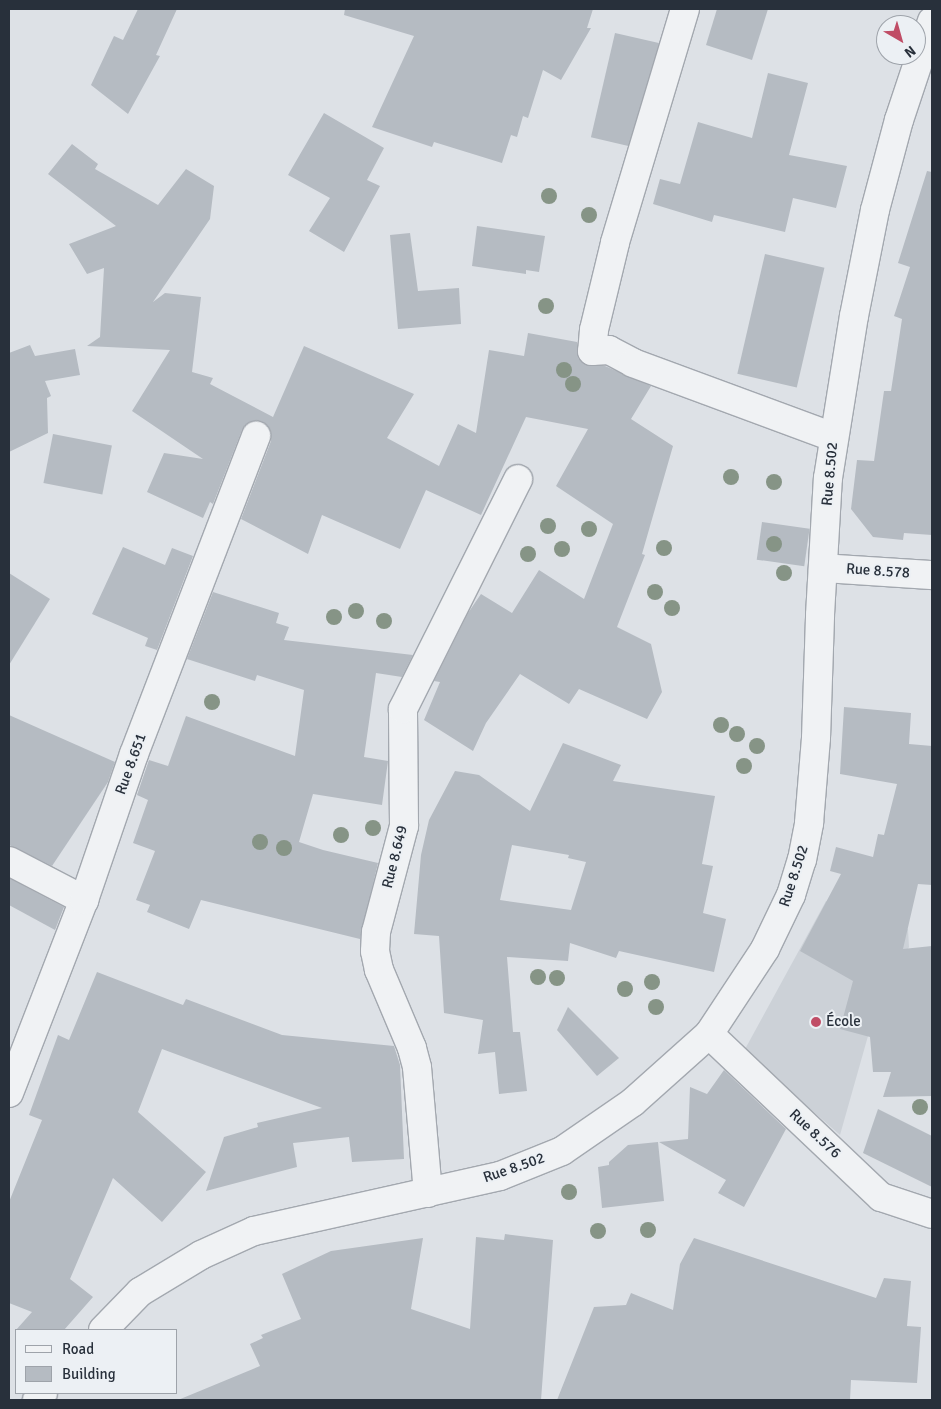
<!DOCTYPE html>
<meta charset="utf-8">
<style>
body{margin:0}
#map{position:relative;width:941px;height:1409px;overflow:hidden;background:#dde1e6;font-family:Signika,sans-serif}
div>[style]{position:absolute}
.built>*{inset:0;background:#ccd1d7}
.building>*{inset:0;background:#b5bbc2;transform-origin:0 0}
.roads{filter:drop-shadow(1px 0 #a3a8af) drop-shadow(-1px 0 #a3a8af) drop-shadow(0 1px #a3a8af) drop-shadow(0 -1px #a3a8af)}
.minor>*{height:28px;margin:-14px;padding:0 14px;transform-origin:14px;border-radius:14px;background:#f0f2f4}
.trees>*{width:16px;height:16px;margin:-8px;border-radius:50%;background:#869486}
.dots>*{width:14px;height:14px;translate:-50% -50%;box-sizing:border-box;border:2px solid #ecf0f4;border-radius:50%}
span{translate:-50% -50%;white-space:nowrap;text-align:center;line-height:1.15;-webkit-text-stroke:4px #ecf0f4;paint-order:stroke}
.street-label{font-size:15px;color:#28303b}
.poi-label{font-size:15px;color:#28303b}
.left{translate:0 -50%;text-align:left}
.frame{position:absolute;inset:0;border:10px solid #28303b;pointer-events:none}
.legend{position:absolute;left:15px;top:1329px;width:162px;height:65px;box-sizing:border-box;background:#ecf0f4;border:1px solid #9ea3aa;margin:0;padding:6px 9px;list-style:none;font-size:15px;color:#28303b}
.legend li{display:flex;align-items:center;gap:10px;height:25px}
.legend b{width:25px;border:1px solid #9ea3aa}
.north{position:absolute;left:876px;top:15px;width:50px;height:50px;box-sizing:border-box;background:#ecf0f4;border:1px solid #9ea3aa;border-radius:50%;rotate:142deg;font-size:14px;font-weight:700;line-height:20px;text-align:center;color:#28303b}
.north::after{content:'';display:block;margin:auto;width:18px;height:22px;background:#c04d66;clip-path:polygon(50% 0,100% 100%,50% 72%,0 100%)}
</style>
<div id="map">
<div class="built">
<div style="clip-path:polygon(826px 901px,867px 919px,908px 929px,909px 947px,882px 998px,868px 1036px,840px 1135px,744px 1051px)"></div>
</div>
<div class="building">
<div style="clip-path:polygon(138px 9px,177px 9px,156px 55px,160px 56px,128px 114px,91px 85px,114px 36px,123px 40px)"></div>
<div style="clip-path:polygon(345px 9px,593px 9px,587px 28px,591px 28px,561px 80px,543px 70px,528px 118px,523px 116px,517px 137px,511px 135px,502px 163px,434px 142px,432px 147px,372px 127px,414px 36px,344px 15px)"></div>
<div style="clip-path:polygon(717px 9px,768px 9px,752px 60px,706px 45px)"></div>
<div style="left:615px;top:33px;width:45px;height:107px;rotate:13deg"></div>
<div style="clip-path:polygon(768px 73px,808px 83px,789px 155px,847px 166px,836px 208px,793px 198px,785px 232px,714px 215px,712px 222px,653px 204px,660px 179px,680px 184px,698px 122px,752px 138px)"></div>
<div style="clip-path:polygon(324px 113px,384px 148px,367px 180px,380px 186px,344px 252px,309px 231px,330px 198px,288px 175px)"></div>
<div style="clip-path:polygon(72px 144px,98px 164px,95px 169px,158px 205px,186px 169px,214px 186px,210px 219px,153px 302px,165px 293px,201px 297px,192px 372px,213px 378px,210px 384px,273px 417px,304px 346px,414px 394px,387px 438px,439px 466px,458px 424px,476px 433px,489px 350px,524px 356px,528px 333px,577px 342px,578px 358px,584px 364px,605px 366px,651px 386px,631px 419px,673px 446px,642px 554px,645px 555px,617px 627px,651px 644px,662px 692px,647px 719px,579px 689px,569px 704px,520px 674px,486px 723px,473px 751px,424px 720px,440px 682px,434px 681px,468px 613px,481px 594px,512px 613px,539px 570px,584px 599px,613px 524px,556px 486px,588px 429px,526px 417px,481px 515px,426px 490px,400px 549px,322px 515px,308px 554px,241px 519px,271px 441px,271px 434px,268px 427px,261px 421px,254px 421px,247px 424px,242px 430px,213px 504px,210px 502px,203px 518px,147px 492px,164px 453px,203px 459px,132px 411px,170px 350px,87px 346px,100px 337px,104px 268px,87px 274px,69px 244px,116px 226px,48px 174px)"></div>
<div style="clip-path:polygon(927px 171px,932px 172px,932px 535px,904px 533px,903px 540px,873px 537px,851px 509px,857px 460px,874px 461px,884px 391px,891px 391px,902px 319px,894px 316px,910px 267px,898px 263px)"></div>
<div style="clip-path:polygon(477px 226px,545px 236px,539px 272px,526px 270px,526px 274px,472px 266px)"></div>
<div style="clip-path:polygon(410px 233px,418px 291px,459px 288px,461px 324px,398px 329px,390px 235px)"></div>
<div style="left:765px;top:254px;width:61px;height:123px;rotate:13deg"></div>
<div style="clip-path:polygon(30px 345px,35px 356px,75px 349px,80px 375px,45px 381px,51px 396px,47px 398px,48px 433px,9px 452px,9px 353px)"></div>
<div style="left:53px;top:434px;width:60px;height:50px;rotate:11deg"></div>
<div style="left:762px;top:522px;width:48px;height:38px;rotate:8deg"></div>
<div style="clip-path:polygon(123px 547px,165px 565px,172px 548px,193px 556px,157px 650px,145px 646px,148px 638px,92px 614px)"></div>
<div style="clip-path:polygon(9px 573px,50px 599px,9px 665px)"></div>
<div style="clip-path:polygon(213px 592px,279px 613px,276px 623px,289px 627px,284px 640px,413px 655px,402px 677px,376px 673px,364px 757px,388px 761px,382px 805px,313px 794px,299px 842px,323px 850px,378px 863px,360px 939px,201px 900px,189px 929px,147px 912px,150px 905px,136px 900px,155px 851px,133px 843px,148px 800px,137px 795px,149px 760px,168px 766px,186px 716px,295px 756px,304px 690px,257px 675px,255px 681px,187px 659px)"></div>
<div style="clip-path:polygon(844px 707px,911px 713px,909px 744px,932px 746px,932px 885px,918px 884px,903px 949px,932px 946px,932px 1096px,883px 1097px,891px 1072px,873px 1072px,870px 1037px,840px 1029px,853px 981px,800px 951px,841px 874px,830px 871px,836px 847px,873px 857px,878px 834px,884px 835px,897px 784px,840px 774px)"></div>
<div style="clip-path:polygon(9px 715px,115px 762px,108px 782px,52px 866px,9px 845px)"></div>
<div style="clip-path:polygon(evenodd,563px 743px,621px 765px,613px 781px,715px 796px,702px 864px,713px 866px,703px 913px,726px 919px,714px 972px,619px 951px,616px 958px,570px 943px,568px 961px,507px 957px,513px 1032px,520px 1032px,527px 1091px,499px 1094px,495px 1052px,478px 1054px,483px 1020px,444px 1013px,439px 936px,414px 934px,421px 855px,429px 820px,455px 771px,479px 775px,530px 811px,563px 743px,512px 845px,569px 855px,568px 858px,586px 862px,571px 910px,500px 900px,512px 845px)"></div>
<div style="clip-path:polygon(9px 878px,64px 907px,55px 930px,9px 905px)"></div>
<div style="clip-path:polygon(97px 972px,183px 1005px,186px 999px,282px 1035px,394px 1046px,400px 1065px,404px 1159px,352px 1162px,349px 1137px,293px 1143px,297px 1167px,206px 1191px,224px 1137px,258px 1127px,257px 1123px,322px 1108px,162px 1049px,138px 1112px,206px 1172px,162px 1222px,113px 1178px,70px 1279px,93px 1297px,64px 1330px,16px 1330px,32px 1312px,9px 1303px,9px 1202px,42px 1120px,29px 1115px,58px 1035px,69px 1040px)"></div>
<div style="clip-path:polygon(568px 1007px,619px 1058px,597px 1076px,557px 1030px)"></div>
<div style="clip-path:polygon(724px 1070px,786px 1129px,744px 1207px,718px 1193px,726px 1180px,659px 1142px,688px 1139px,690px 1087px,707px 1094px)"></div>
<div style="clip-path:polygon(878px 1109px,932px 1136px,932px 1187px,863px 1153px)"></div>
<div style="clip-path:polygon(658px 1142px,664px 1201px,602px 1208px,598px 1167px,609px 1165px,609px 1162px,628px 1145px)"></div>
<div style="clip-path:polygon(505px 1234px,553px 1240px,541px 1400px,178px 1400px,260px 1366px,250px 1344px,263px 1338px,261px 1335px,301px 1319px,282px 1274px,331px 1251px,423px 1238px,411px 1309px,470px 1329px,476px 1237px,504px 1240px)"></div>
<div style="clip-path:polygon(694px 1238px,876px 1298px,884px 1278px,911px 1281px,907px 1326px,921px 1327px,917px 1383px,851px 1380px,850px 1400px,557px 1400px,594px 1307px,626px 1305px,631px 1293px,673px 1310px,680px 1264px)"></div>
</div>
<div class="roads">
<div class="minor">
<div style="left:685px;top:9px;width:244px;rotate:106.7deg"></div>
<div style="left:615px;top:243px;width:89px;rotate:103.6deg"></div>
<div style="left:594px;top:330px;width:21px;rotate:95deg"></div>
<div style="left:592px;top:351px;width:17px;rotate:-3deg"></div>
<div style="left:609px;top:350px;width:27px;rotate:28deg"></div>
<div style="left:633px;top:363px;width:213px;rotate:20.3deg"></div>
<div style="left:823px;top:568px;width:109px;rotate:3.7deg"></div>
<div style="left:9px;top:861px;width:85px;rotate:27.5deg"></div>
<div style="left:709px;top:1034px;width:237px;rotate:43.5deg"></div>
<div style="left:881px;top:1197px;width:54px;rotate:18.4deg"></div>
<div style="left:9px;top:1093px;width:207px;rotate:-68.8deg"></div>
<div style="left:84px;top:900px;width:154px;rotate:-71.1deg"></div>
<div style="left:134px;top:754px;width:341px;rotate:-69deg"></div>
<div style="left:428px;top:1193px;width:126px;rotate:-95deg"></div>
<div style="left:417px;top:1067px;width:20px;rotate:-105deg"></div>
<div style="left:412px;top:1048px;width:85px;rotate:-112.9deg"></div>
<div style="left:379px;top:970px;width:19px;rotate:-102deg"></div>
<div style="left:375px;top:951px;width:19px;rotate:-87deg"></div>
<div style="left:376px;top:932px;width:110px;rotate:-75.2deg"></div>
<div style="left:404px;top:826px;width:117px;rotate:-90.5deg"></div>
<div style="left:403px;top:709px;width:257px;rotate:-63.4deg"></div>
<div style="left:103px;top:1330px;width:53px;rotate:-45.8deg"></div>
<div style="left:140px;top:1292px;width:71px;rotate:-31.2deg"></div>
<div style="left:201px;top:1255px;width:58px;rotate:-24.4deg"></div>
<div style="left:254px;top:1231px;width:252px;rotate:-12.6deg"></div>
<div style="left:500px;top:1176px;width:67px;rotate:-22deg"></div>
<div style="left:562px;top:1151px;width:86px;rotate:-34.6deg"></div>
<div style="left:633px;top:1102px;width:102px;rotate:-41.8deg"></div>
<div style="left:709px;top:1034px;width:102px;rotate:-56.6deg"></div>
<div style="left:765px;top:949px;width:60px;rotate:-64.3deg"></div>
<div style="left:791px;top:895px;width:37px;rotate:-73deg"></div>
<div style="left:802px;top:860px;width:38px;rotate:-79deg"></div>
<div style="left:809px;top:823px;width:85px;rotate:-85.3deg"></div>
<div style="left:816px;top:738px;width:123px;rotate:-88.1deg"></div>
<div style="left:820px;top:615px;width:137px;rotate:-86.7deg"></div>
<div style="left:828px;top:478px;width:164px;rotate:-80.9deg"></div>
<div style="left:854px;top:316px;width:108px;rotate:-78.8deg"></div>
<div style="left:875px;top:210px;width:93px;rotate:-75.1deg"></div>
<div style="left:899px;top:120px;width:104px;rotate:-71.6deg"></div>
<div style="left:37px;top:1400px;width:9px;rotate:-49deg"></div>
</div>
</div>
<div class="trees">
<div style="left:549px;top:196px"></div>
<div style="left:589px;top:215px"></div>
<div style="left:546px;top:306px"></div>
<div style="left:564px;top:370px"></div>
<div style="left:573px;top:384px"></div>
<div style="left:731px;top:477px"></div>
<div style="left:774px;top:482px"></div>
<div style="left:548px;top:526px"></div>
<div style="left:589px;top:529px"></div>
<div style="left:774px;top:544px"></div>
<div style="left:664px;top:548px"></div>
<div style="left:562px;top:549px"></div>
<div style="left:528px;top:554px"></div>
<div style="left:784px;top:573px"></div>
<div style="left:655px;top:592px"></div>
<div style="left:672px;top:608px"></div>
<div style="left:356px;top:611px"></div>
<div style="left:334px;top:617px"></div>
<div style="left:384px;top:621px"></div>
<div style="left:212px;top:702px"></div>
<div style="left:721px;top:725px"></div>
<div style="left:737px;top:734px"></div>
<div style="left:757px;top:746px"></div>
<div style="left:744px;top:766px"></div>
<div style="left:373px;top:828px"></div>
<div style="left:341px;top:835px"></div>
<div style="left:260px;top:842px"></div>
<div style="left:284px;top:848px"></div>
<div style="left:538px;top:977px"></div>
<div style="left:557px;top:978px"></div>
<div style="left:652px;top:982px"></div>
<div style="left:625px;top:989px"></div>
<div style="left:656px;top:1007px"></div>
<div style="left:920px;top:1107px"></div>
<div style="left:569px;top:1192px"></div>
<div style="left:648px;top:1230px"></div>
<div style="left:598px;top:1231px"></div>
</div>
<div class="dots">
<div style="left:816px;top:1022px;background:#c04d66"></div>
</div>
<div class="street-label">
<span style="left:830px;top:474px;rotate:-85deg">Rue 8.502</span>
<span style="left:878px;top:571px;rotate:4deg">Rue 8.578</span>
<span style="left:131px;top:764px;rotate:-70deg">Rue 8.651</span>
<span style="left:395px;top:857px;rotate:-76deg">Rue 8.649</span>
<span style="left:794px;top:876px;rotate:-72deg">Rue 8.502</span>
<span style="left:815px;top:1134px;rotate:43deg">Rue 8.576</span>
<span style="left:514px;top:1168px;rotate:-19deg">Rue 8.502</span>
</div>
<div class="poi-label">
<span class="left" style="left:826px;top:1022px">École</span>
</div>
<div class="frame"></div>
<ul class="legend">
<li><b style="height:6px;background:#f0f2f4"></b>Road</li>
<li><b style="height:14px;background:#b5bbc2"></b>Building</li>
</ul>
<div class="north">N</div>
</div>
